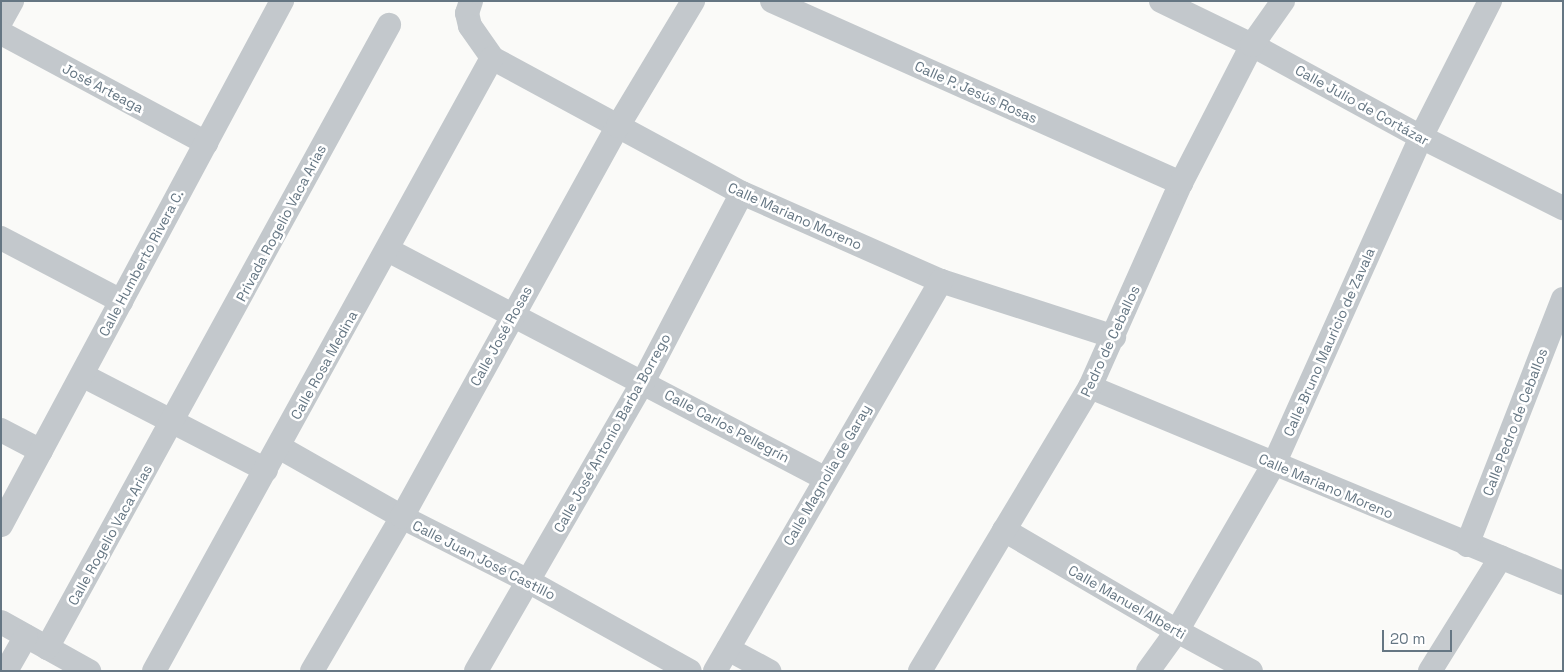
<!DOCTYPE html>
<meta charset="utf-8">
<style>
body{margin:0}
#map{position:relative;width:1564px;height:672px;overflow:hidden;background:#fafaf8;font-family:"Space Grotesk",sans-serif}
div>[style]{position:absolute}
.minor>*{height:24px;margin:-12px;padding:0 12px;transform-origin:12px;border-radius:12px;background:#c3c8cc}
span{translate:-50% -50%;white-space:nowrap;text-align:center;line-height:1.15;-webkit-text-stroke:5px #fff;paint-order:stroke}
.street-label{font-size:14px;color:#657683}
.frame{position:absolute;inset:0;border:2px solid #657683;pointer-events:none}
.scale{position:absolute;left:1382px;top:630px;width:70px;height:22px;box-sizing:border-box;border:2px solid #657683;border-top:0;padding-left:6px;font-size:15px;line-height:18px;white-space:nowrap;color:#657683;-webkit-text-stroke:4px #fff;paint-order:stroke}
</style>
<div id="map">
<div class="minor">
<div style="left:471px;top:1px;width:13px;rotate:108deg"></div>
<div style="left:467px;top:13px;width:13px;rotate:77deg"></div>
<div style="left:470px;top:26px;width:39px;rotate:55deg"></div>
<div style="left:492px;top:58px;width:284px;rotate:28.4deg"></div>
<div style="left:742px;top:193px;width:218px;rotate:23.9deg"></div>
<div style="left:941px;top:281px;width:182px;rotate:17.9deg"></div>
<div style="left:772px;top:1px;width:448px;rotate:24deg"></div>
<div style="left:1161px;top:1px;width:101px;rotate:25.8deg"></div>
<div style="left:1252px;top:45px;width:192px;rotate:28.6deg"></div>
<div style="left:1421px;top:137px;width:159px;rotate:26.6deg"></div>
<div style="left:1px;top:21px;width:23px;rotate:-61deg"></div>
<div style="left:1px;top:33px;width:233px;rotate:28.2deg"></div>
<div style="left:1px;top:238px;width:136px;rotate:27.7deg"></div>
<div style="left:388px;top:250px;width:493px;rotate:27.6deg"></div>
<div style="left:82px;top:375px;width:207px;rotate:27.3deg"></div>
<div style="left:1090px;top:387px;width:512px;rotate:22.51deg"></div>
<div style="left:1px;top:430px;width:45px;rotate:27.7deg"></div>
<div style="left:279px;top:447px;width:142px;rotate:29.6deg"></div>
<div style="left:402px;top:517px;width:141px;rotate:26.9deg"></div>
<div style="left:528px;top:581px;width:185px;rotate:29.1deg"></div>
<div style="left:1px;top:525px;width:595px;rotate:-61.8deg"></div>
<div style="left:1004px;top:530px;width:200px;rotate:30.3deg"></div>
<div style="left:1177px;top:631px;width:84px;rotate:28.4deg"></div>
<div style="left:1467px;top:545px;width:264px;rotate:-68.7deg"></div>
<div style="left:1px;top:622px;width:101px;rotate:29.1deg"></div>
<div style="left:47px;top:648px;width:711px;rotate:-61.24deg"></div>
<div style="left:728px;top:649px;width:47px;rotate:28.2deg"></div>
<div style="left:6px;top:671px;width:40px;rotate:-60.3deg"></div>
<div style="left:154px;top:671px;width:700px;rotate:-61.13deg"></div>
<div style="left:312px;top:671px;width:178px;rotate:-59.7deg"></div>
<div style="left:402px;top:517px;width:447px;rotate:-61.1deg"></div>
<div style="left:618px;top:126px;width:146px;rotate:-59deg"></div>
<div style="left:476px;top:671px;width:334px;rotate:-60deg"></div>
<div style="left:643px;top:382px;width:213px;rotate:-62.4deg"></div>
<div style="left:715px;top:671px;width:451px;rotate:-59.9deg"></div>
<div style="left:920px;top:671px;width:331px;rotate:-59.1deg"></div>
<div style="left:1090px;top:387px;width:223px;rotate:-66deg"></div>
<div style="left:1181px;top:183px;width:155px;rotate:-62.8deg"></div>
<div style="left:1252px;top:45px;width:54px;rotate:-54.8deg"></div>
<div style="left:1148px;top:671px;width:49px;rotate:-54.1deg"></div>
<div style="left:1177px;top:631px;width:193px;rotate:-59.9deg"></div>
<div style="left:1274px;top:464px;width:359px;rotate:-65.8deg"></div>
<div style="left:1421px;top:137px;width:153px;rotate:-63.1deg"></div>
<div style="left:1430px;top:671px;width:134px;rotate:-58.1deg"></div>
</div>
<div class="street-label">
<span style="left:103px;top:88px;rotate:28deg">José Arteaga</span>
<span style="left:976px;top:92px;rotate:24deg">Calle P. Jesús Rosas</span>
<span style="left:1362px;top:105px;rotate:29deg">Calle Julio de Cortázar</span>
<span style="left:795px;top:216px;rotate:24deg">Calle Mariano Moreno</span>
<span style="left:281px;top:223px;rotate:-62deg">Privada Rogelio Vaca Arias</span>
<span style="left:141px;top:263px;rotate:-62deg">Calle Humberto Rivera C.</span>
<span style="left:501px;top:336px;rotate:-61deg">Calle José Rosas</span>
<span style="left:1110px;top:341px;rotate:-65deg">Pedro de Ceballos</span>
<span style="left:1329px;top:342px;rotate:-66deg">Calle Bruno Mauricio de Zavala</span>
<span style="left:324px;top:365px;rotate:-61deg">Calle Rosa Medina</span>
<span style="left:1515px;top:422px;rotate:-69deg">Calle Pedro de Ceballos</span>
<span style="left:727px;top:426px;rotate:28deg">Calle Carlos Pellegrín</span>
<span style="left:612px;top:433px;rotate:-61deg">Calle José Antonio Barba Borrego</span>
<span style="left:827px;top:475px;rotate:-60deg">Calle Magnolia de Garay</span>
<span style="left:1326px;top:486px;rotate:23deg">Calle Mariano Moreno</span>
<span style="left:110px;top:535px;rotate:-61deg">Calle Rogelio Vaca Arias</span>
<span style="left:484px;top:560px;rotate:27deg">Calle Juan José Castillo</span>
<span style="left:1127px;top:602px;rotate:30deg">Calle Manuel Alberti</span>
</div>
<div class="frame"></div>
<div class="scale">20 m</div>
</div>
